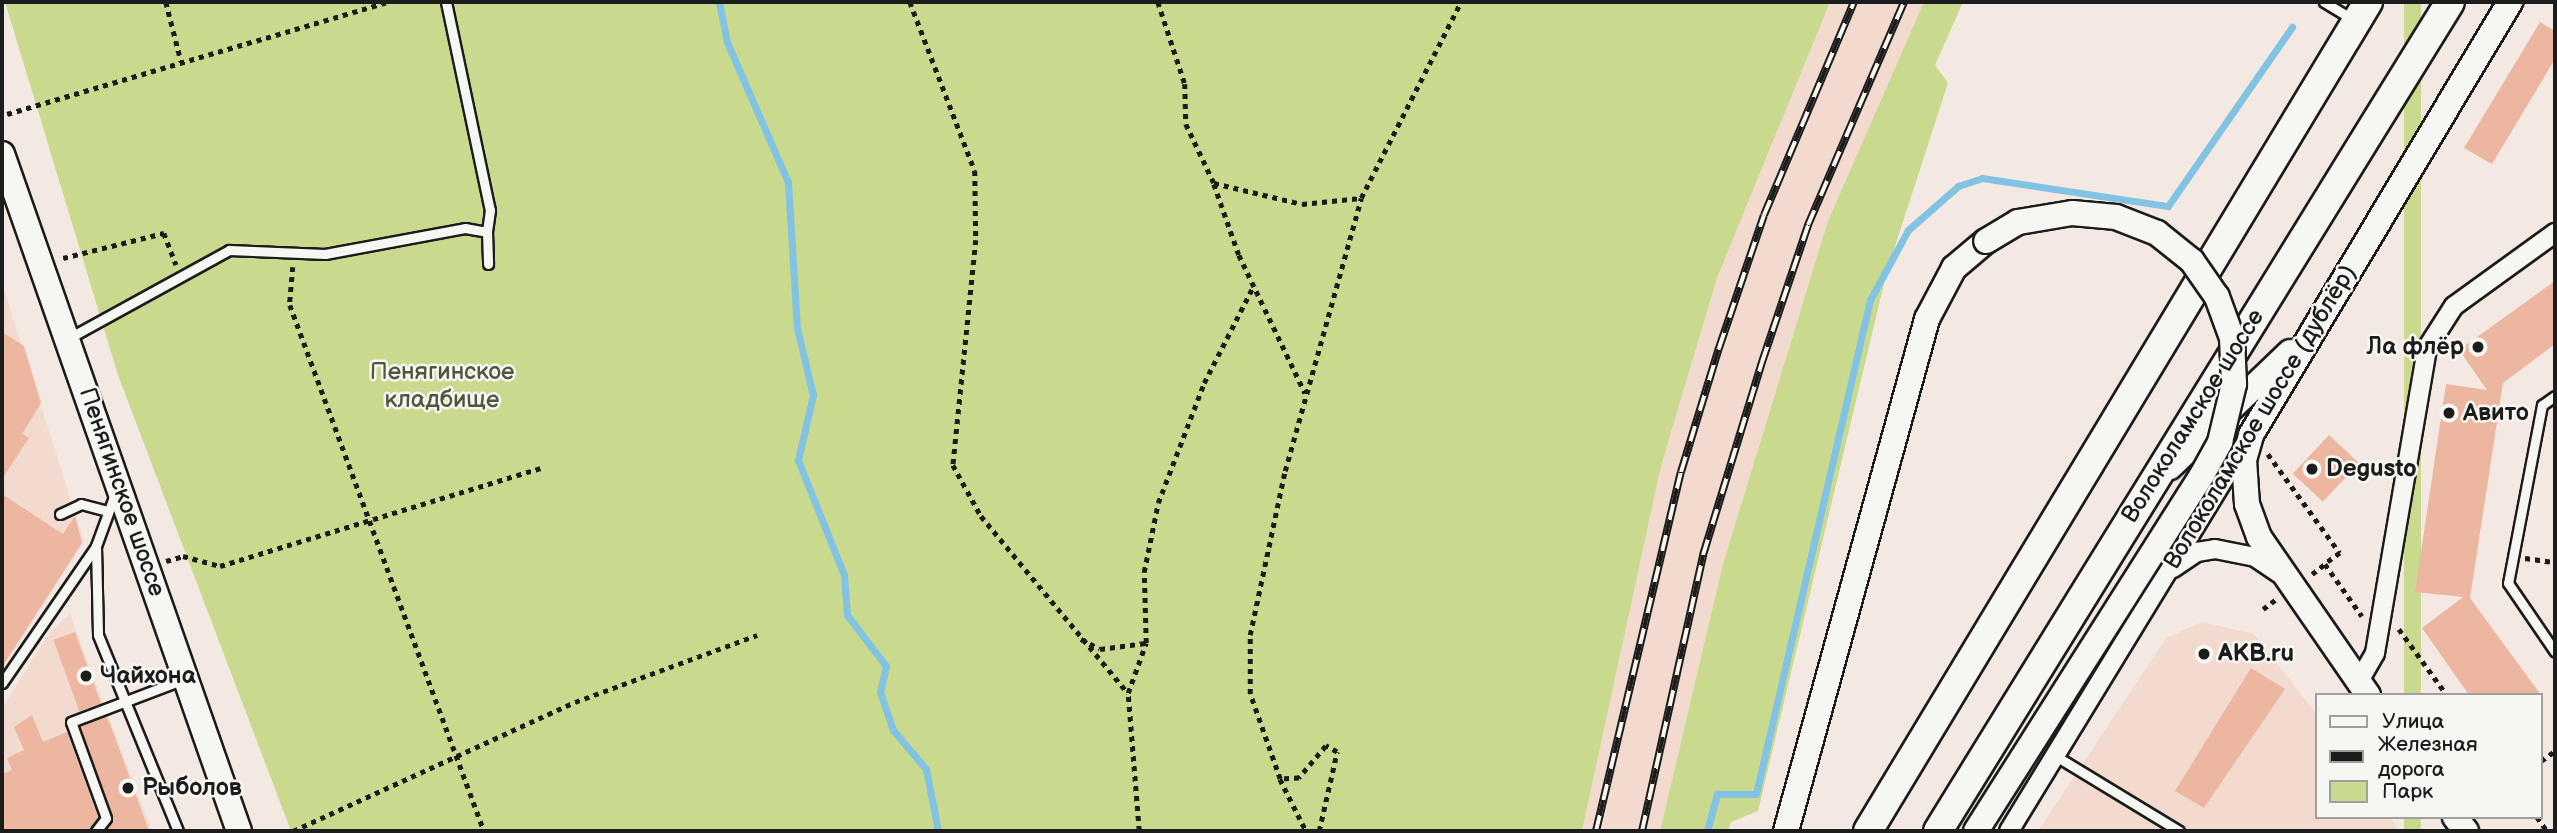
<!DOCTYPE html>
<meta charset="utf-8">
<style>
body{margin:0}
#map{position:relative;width:2557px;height:833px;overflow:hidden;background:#f4e9e2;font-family:"Balsamiq Sans",sans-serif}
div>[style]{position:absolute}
.built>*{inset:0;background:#f2dace}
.green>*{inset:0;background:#c9d98d;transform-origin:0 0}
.stream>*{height:7px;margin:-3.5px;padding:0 3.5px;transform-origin:3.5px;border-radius:3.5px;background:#82c2e3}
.building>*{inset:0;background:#edb6a1;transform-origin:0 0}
.path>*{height:4.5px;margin-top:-2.25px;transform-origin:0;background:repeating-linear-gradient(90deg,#1c1c1c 0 5px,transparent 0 10px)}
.roads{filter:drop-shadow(2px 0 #1c1c1c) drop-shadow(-2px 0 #1c1c1c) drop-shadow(0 2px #1c1c1c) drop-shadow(0 -2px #1c1c1c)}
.lane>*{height:9px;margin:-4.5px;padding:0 4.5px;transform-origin:4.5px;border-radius:4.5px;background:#f6f6f2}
.street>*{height:18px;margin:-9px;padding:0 9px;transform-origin:9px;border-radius:9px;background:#f6f6f2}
.secondary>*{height:24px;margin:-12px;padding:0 12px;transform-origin:12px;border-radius:12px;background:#f6f6f2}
.primary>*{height:28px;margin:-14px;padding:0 14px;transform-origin:14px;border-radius:14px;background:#f6f6f2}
.rail>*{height:8px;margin-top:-4px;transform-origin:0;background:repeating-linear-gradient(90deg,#f6f6f2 0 16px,#1c1c1c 0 32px);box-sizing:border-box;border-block:2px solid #1c1c1c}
.bridges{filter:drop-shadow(2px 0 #1c1c1c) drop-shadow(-2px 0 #1c1c1c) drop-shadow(0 2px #1c1c1c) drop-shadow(0 -2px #1c1c1c)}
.secondary-bridge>*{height:24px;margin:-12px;padding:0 12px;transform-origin:12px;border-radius:12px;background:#f6f6f2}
.dots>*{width:19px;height:19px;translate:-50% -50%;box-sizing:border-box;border:4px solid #f6f6f2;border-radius:50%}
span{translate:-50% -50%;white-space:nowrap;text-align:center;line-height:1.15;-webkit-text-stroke:5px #f6f6f2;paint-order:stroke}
.poi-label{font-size:24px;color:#1c1c1c;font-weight:700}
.right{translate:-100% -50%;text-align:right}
.left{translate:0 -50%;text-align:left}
.park-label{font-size:24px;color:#50553e}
.street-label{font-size:24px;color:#1c1c1c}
.frame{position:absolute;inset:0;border:4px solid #1c1c1c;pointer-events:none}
.legend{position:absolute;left:2315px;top:693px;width:228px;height:126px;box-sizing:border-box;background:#f6f6f2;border:2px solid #9f9f9c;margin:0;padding:9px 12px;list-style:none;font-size:21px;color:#1c1c1c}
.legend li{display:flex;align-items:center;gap:14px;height:35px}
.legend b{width:35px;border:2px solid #9f9f9c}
</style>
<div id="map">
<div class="built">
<div style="clip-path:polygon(1830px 2px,1924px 2px,1828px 221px,1723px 564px,1660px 831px,1582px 831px,1661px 466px,1717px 278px)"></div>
<div style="clip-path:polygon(2px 283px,84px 541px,2px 669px)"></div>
<div style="clip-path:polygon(70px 613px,76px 632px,152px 831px,2px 831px,2px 708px,49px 634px)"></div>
<div style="clip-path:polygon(2202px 622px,2254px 634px,2317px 715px,2317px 817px,2390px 817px,2400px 831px,2038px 831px,2166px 638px)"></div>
</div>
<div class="green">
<div style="clip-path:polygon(5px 2px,1830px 2px,1717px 278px,1661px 466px,1582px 831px,291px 831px,118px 375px)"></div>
<div style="clip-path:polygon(1924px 2px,1963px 2px,1935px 65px,1948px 83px,1887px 271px,1758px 811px,1731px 822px,1728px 831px,1660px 831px,1723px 564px,1828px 221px)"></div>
<div style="left:2404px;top:2px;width:17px;height:973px"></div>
</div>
<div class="stream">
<div style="left:719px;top:2px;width:41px;rotate:78.7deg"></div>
<div style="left:727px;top:42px;width:153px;rotate:66.5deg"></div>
<div style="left:788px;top:182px;width:146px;rotate:86.5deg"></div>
<div style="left:797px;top:328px;width:69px;rotate:76.6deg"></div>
<div style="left:813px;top:395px;width:67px;rotate:103deg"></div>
<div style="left:798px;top:460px;width:124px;rotate:68.2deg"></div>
<div style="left:844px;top:575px;width:40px;rotate:85.7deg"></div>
<div style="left:847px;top:615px;width:64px;rotate:52.6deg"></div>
<div style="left:886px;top:666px;width:27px;rotate:103deg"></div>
<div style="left:880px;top:692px;width:40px;rotate:71.1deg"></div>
<div style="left:893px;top:730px;width:51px;rotate:49.8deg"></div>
<div style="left:926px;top:769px;width:63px;rotate:79deg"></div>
<div style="left:1707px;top:831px;width:38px;rotate:-75deg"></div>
<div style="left:1717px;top:794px;width:39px"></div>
<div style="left:1756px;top:794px;width:507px;rotate:-77.01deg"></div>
<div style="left:1870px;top:300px;width:80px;rotate:-61.5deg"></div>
<div style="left:1908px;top:230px;width:67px;rotate:-41.3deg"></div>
<div style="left:1958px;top:186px;width:25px;rotate:-18deg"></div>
<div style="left:1982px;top:178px;width:188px;rotate:8.6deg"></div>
<div style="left:2168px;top:206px;width:218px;rotate:-55.3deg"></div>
</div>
<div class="building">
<div style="clip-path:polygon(2540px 22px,2555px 31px,2555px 59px,2492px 164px,2464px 148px)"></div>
<div style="clip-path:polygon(2555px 281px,2555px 344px,2503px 383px,2470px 598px,2541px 695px,2469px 695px,2422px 628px,2463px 597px,2415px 592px,2446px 384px,2487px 390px,2459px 350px)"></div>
<div style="clip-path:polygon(2px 332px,24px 346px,41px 403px,22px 434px,29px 438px,2px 479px)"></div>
<div style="left:2329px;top:435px;width:41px;height:53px;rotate:43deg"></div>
<div style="clip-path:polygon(2px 494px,63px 534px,75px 516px,82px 543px,2px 667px)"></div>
<div style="left:75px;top:632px;width:76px;height:23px;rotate:70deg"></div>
<div style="clip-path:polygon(2251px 668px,2285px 689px,2204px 808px,2175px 791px)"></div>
<div style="clip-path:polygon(32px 715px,43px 742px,67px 732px,98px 817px,89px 831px,2px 831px,2px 774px,12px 770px,7px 758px,24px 750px,14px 727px)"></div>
<div style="clip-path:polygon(106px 716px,110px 724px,149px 831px,105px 831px,113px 816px,80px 727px)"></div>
</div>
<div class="path">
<div style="left:166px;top:2px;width:61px;rotate:75.7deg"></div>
<div style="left:910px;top:2px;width:181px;rotate:69deg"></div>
<div style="left:975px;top:171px;width:69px;rotate:89.2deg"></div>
<div style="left:976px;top:240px;width:226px;rotate:95.8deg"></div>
<div style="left:953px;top:465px;width:58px;rotate:61.2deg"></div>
<div style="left:981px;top:516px;width:230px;rotate:50.3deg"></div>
<div style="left:1158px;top:2px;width:86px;rotate:71.8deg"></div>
<div style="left:1185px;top:84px;width:40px;rotate:88.6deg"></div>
<div style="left:1186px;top:124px;width:65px;rotate:64.6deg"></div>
<div style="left:1214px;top:183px;width:90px;rotate:13.4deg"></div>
<div style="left:1302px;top:204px;width:59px;rotate:-5.8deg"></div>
<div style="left:7px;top:114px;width:397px;rotate:-16.4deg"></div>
<div style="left:1214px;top:184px;width:75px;rotate:70.6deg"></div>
<div style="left:1239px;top:255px;width:153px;rotate:64.4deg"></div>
<div style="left:63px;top:258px;width:104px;rotate:-13.9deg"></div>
<div style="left:164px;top:233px;width:34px;rotate:69deg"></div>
<div style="left:293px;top:267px;width:38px;rotate:95deg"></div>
<div style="left:290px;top:305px;width:561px;rotate:69.75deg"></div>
<div style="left:2268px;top:454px;width:122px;rotate:54deg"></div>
<div style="left:2340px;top:553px;width:19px;rotate:144deg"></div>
<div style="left:2325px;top:564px;width:64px;rotate:54.6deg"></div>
<div style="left:2525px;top:558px;width:30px;rotate:8deg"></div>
<div style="left:166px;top:561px;width:18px;rotate:-16deg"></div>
<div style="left:183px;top:556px;width:38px;rotate:15deg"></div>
<div style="left:220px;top:566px;width:335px;rotate:-17deg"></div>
<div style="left:2312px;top:574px;width:16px;rotate:-38deg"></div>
<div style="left:2263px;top:609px;width:15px;rotate:-37deg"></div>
<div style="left:2399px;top:629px;width:82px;rotate:54deg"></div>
<div style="left:1081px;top:639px;width:21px;rotate:28deg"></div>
<div style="left:1100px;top:649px;width:46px;rotate:-7.4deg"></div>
<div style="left:2541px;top:761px;width:17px;rotate:-36deg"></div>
<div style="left:1280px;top:779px;width:58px;rotate:63.4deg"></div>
<div style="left:2537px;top:817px;width:17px;rotate:54deg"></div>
<div style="left:293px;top:831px;width:310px;rotate:-24.6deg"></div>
<div style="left:575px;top:702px;width:194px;rotate:-20.2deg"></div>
<div style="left:1139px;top:831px;width:138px;rotate:-94.6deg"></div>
<div style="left:1128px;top:693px;width:53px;rotate:-70.2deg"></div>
<div style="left:1146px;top:643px;width:71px;rotate:-91.6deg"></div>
<div style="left:1144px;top:572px;width:70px;rotate:-78.5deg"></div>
<div style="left:1158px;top:503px;width:129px;rotate:-69deg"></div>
<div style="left:1204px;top:383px;width:110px;rotate:-63deg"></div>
<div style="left:1319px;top:831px;width:81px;rotate:-77.2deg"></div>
<div style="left:1337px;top:752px;width:13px;rotate:-151deg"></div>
<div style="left:1326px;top:746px;width:42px;rotate:130.2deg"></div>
<div style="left:1299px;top:778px;width:19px;rotate:177deg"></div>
<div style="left:1280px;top:779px;width:90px;rotate:-109.4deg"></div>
<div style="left:1250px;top:694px;width:59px;rotate:-90deg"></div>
<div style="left:1250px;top:635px;width:168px;rotate:-78deg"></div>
<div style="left:1285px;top:471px;width:283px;rotate:-74.4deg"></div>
<div style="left:1361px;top:198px;width:220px;rotate:-63deg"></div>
</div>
<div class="roads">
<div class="lane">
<div style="left:446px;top:2px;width:213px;rotate:78.1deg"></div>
<div style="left:490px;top:210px;width:22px;rotate:98deg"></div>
<div style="left:2324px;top:2px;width:35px;rotate:31deg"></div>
<div style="left:69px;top:338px;width:183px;rotate:-28.8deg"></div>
<div style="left:229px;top:250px;width:96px;rotate:2.4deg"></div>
<div style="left:325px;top:254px;width:142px;rotate:-10.5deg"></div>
<div style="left:465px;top:228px;width:22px;rotate:10deg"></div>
<div style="left:487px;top:232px;width:32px;rotate:88deg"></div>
<div style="left:2555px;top:396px;width:16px;rotate:145deg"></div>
<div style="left:2542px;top:405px;width:181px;rotate:100.8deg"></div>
<div style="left:2508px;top:583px;width:83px;rotate:55.7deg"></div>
<div style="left:115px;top:494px;width:55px;rotate:110.1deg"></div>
<div style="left:96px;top:546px;width:89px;rotate:88.7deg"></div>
<div style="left:98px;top:635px;width:212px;rotate:67.8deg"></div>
<div style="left:60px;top:514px;width:23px;rotate:-25deg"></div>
<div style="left:81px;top:504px;width:24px;rotate:15deg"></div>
<div style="left:2px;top:683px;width:166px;rotate:-55.5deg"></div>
<div style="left:2054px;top:755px;width:146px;rotate:31.3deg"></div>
<div style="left:96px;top:831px;width:16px;rotate:-52deg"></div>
<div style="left:106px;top:818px;width:102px;rotate:-110deg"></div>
<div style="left:71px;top:722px;width:121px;rotate:-20.8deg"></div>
</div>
<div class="street">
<div style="left:2173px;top:568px;width:29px;rotate:-34deg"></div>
<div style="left:2197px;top:552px;width:18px;rotate:-9deg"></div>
<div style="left:2215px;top:549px;width:41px;rotate:11.3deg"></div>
<div style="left:2255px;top:557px;width:29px;rotate:34deg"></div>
<div style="left:2359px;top:681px;width:32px;rotate:-60deg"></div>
<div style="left:2375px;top:653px;width:309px;rotate:-80.3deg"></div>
<div style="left:2427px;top:348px;width:50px;rotate:-57.3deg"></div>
<div style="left:2454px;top:306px;width:125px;rotate:-35.9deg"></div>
<div style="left:2009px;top:831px;width:451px;rotate:-58.6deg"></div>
</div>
<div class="secondary">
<div style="left:2px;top:154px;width:717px;rotate:70.71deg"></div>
<div style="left:2170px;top:467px;width:166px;rotate:-43.8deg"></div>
<div style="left:2368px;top:695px;width:192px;rotate:-124.6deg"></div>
<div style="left:2259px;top:537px;width:35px;rotate:-110deg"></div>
<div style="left:2247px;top:504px;width:44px;rotate:-93.9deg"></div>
<div style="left:2244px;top:460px;width:26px;rotate:-74deg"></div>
<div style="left:2251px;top:435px;width:505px;rotate:-59.11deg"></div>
<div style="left:2455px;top:817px;width:18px;rotate:52deg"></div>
<div style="left:1786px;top:831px;width:531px;rotate:-74.6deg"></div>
<div style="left:1927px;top:319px;width:58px;rotate:-62.1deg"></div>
<div style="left:1954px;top:268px;width:42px;rotate:-40.2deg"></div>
</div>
<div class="primary">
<div style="left:1868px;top:831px;width:968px;rotate:-58.9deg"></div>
<div style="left:1938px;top:831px;width:974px;rotate:-58.3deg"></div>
</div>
</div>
<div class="rail">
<div style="left:1596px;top:831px;width:369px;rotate:-76.7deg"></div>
<div style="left:1681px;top:472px;width:130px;rotate:-73deg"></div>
<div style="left:1719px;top:348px;width:140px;rotate:-71.3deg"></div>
<div style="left:1764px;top:215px;width:231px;rotate:-67.1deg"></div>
<div style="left:1642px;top:831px;width:283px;rotate:-77.5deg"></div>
<div style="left:1703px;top:555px;width:202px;rotate:-73deg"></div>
<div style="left:1762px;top:362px;width:145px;rotate:-71.4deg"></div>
<div style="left:1808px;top:225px;width:243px;rotate:-66.7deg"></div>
</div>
<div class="bridges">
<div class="secondary-bridge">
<div style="left:1976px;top:831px;width:422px;rotate:-57.6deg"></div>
<div style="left:2202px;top:475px;width:38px;rotate:-61deg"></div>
<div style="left:2220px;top:442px;width:60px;rotate:-76.4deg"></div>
<div style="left:2234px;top:384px;width:46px;rotate:-92.5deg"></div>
<div style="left:2232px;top:338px;width:44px;rotate:-110.1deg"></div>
<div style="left:2217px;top:297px;width:44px;rotate:-124.8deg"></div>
<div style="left:2192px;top:261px;width:45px;rotate:-141.3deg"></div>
<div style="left:2157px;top:233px;width:44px;rotate:-158.7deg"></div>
<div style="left:2116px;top:217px;width:44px;rotate:-174.8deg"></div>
<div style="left:2072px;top:213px;width:55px;rotate:170.5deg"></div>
<div style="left:2018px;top:222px;width:37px;rotate:149deg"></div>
</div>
</div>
<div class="dots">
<div style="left:2478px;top:347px;background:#1c1c1c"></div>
<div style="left:2449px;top:413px;background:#1c1c1c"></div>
<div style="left:2312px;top:469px;background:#1c1c1c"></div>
<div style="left:2204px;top:654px;background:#1c1c1c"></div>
<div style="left:86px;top:676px;background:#1c1c1c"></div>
<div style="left:128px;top:788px;background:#1c1c1c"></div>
</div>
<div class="poi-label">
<span class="right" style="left:2464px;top:347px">Ла флёр</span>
<span class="left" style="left:2463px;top:413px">Авито</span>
<span class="left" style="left:2326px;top:469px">Degusto</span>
<span class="left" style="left:2218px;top:654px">AKB.ru</span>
<span class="left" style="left:100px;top:676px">Чайхона</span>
<span class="left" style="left:142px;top:788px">Рыболов</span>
</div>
<div class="park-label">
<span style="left:442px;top:386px">Пенягинское<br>кладбище</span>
</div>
<div class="street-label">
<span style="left:2193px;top:416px;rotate:-58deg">Волоколамское шоссе</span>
<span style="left:2260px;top:417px;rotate:-59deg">Волоколамское шоссе (дублёр)</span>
<span style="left:122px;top:492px;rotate:71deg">Пенягинское шоссе</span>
</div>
<div class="frame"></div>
<ul class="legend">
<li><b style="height:9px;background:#f6f6f2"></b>Улица</li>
<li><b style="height:9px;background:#1c1c1c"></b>Железная дорога</li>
<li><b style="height:19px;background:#c9d98d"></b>Парк</li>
</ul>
</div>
